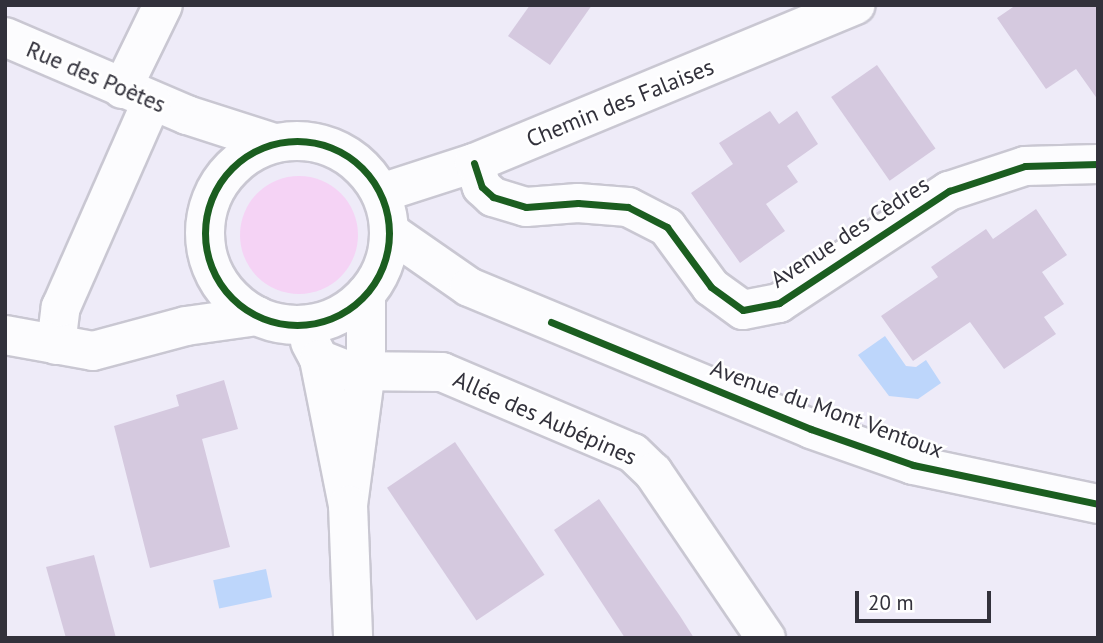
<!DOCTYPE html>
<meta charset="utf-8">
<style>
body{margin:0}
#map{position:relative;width:1103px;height:643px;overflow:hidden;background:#eeebf8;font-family:"PT Sans",sans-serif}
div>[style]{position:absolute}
.green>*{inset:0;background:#f5d3f5}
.round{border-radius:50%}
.water>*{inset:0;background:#bdd6fb;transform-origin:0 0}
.building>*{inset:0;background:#d5c9df;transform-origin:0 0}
.roads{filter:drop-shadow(2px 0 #c9c7d2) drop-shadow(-2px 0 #c9c7d2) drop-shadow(0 2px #c9c7d2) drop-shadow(0 -2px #c9c7d2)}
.minor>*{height:38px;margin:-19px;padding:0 19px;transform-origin:19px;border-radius:19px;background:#fcfcfe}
.minor>.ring{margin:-19px;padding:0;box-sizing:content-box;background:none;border:38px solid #fcfcfe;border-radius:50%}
.cycleway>*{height:7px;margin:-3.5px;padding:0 3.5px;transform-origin:3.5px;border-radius:3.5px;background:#1b5e20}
.cycleway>.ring{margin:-3.5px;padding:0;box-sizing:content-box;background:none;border:7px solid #1b5e20;border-radius:50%}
span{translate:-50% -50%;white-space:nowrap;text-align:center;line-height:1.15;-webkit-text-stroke:5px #fff;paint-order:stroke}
.street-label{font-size:23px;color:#32313b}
.frame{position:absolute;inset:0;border:7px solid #32313b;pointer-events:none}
.scale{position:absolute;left:855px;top:591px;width:136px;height:32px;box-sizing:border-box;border:4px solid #32313b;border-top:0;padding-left:9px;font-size:21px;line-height:24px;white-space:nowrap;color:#32313b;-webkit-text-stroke:5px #fff;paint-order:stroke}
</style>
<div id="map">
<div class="green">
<div class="round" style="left:240px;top:176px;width:118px;height:118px"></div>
</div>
<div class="water">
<div style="clip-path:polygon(885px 336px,906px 366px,916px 367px,926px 360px,941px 383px,918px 399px,889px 396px,858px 355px)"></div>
<div style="left:266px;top:569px;width:29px;height:54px;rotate:78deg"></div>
</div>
<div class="building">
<div style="clip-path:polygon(530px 5px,592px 5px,550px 65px,508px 36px)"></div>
<div style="clip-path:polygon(1016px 5px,1098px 5px,1098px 100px,1076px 69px,1046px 89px,997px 18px)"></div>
<div style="left:877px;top:65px;width:102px;height:56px;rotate:55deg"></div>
<div style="clip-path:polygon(770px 111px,779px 124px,797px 111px,818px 144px,787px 166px,798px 182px,766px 204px,785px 231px,740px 263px,691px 193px,733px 164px,719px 143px)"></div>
<div style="clip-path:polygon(1036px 209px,1067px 255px,1042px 272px,1064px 304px,1044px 317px,1056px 334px,1004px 369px,970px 322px,913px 361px,881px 316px,938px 277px,931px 267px,986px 229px,993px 239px)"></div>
<div style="clip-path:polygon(224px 380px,238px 429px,202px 439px,230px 547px,150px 568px,114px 426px,179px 406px,176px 395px)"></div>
<div style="left:455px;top:442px;width:160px;height:82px;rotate:56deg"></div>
<div style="clip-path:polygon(599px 499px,680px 616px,694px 638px,625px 638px,554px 530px)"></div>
<div style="clip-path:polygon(94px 555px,116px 638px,66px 638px,46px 567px)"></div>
</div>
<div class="roads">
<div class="minor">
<div style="left:5px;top:37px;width:198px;rotate:23.2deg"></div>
<div style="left:187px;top:115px;width:91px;rotate:17.8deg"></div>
<div style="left:122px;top:89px;width:93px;rotate:-64deg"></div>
<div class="ring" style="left:205px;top:141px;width:146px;height:146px"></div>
<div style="left:474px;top:163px;width:25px;rotate:72deg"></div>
<div style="left:482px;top:187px;width:15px;rotate:42deg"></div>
<div style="left:493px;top:197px;width:34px;rotate:17deg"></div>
<div style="left:526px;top:207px;width:52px;rotate:-4.4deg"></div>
<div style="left:578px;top:203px;width:50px;rotate:4.6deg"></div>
<div style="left:628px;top:207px;width:44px;rotate:27.1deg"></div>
<div style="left:667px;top:227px;width:74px;rotate:53.7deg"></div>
<div style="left:711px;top:287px;width:39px;rotate:36deg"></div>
<div style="left:743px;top:310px;width:37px;rotate:-11deg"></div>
<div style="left:779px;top:303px;width:204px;rotate:-33.4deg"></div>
<div style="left:949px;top:191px;width:80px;rotate:-18.2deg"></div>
<div style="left:1025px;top:166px;width:73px;rotate:-1.6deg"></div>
<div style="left:381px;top:193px;width:98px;rotate:-17.9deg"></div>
<div style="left:474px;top:163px;width:413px;rotate:-22.5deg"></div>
<div style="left:390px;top:232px;width:96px;rotate:34.8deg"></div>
<div style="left:469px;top:287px;width:370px;rotate:22.5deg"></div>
<div style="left:811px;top:429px;width:108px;rotate:19.4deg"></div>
<div style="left:913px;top:465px;width:189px;rotate:11.9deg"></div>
<div style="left:5px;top:335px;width:89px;rotate:10.3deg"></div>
<div style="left:93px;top:351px;width:96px;rotate:-15deg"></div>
<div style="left:186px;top:326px;width:72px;rotate:-8deg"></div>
<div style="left:310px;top:342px;width:19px;rotate:62deg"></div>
<div style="left:319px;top:359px;width:149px;rotate:78.8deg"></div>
<div style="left:348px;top:505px;width:136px;rotate:-82.4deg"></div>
<div style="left:366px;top:370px;width:76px;rotate:-90deg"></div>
<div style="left:56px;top:345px;width:38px;rotate:-83deg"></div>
<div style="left:61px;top:307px;width:225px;rotate:-66.2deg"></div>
<div style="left:319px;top:359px;width:32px;rotate:22deg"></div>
<div style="left:349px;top:371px;width:93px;rotate:0.6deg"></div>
<div style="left:442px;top:372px;width:207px;rotate:23deg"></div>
<div style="left:633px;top:453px;width:28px;rotate:44deg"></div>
<div style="left:653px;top:472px;width:201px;rotate:55.8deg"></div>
<div style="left:348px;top:505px;width:133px;rotate:87.8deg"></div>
</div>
</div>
<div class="cycleway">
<div class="ring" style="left:205px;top:141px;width:177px;height:177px"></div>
<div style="left:474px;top:163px;width:25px;rotate:72deg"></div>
<div style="left:482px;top:187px;width:15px;rotate:42deg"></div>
<div style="left:493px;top:197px;width:34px;rotate:17deg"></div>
<div style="left:526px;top:207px;width:52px;rotate:-4.4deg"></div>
<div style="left:578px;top:203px;width:50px;rotate:4.6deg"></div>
<div style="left:628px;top:207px;width:44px;rotate:27.1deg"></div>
<div style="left:667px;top:227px;width:74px;rotate:53.7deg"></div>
<div style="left:711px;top:287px;width:39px;rotate:36deg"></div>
<div style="left:743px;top:310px;width:37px;rotate:-11deg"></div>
<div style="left:779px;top:303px;width:204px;rotate:-33.4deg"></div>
<div style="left:949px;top:191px;width:80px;rotate:-18.2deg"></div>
<div style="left:1025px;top:166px;width:73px;rotate:-1.6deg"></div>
<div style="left:551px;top:322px;width:281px;rotate:22.4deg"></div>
<div style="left:811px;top:429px;width:108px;rotate:19.4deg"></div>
<div style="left:913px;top:465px;width:189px;rotate:11.9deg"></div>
</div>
<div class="street-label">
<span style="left:96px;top:77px;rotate:23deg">Rue des Poètes</span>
<span style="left:620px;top:103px;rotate:-22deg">Chemin des Falaises</span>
<span style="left:850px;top:232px;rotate:-33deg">Avenue des Cèdres</span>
<span style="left:827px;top:409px;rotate:20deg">Avenue du Mont Ventoux</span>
<span style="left:545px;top:418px;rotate:24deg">Allée des Aubépines</span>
</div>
<div class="frame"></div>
<div class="scale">20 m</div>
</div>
